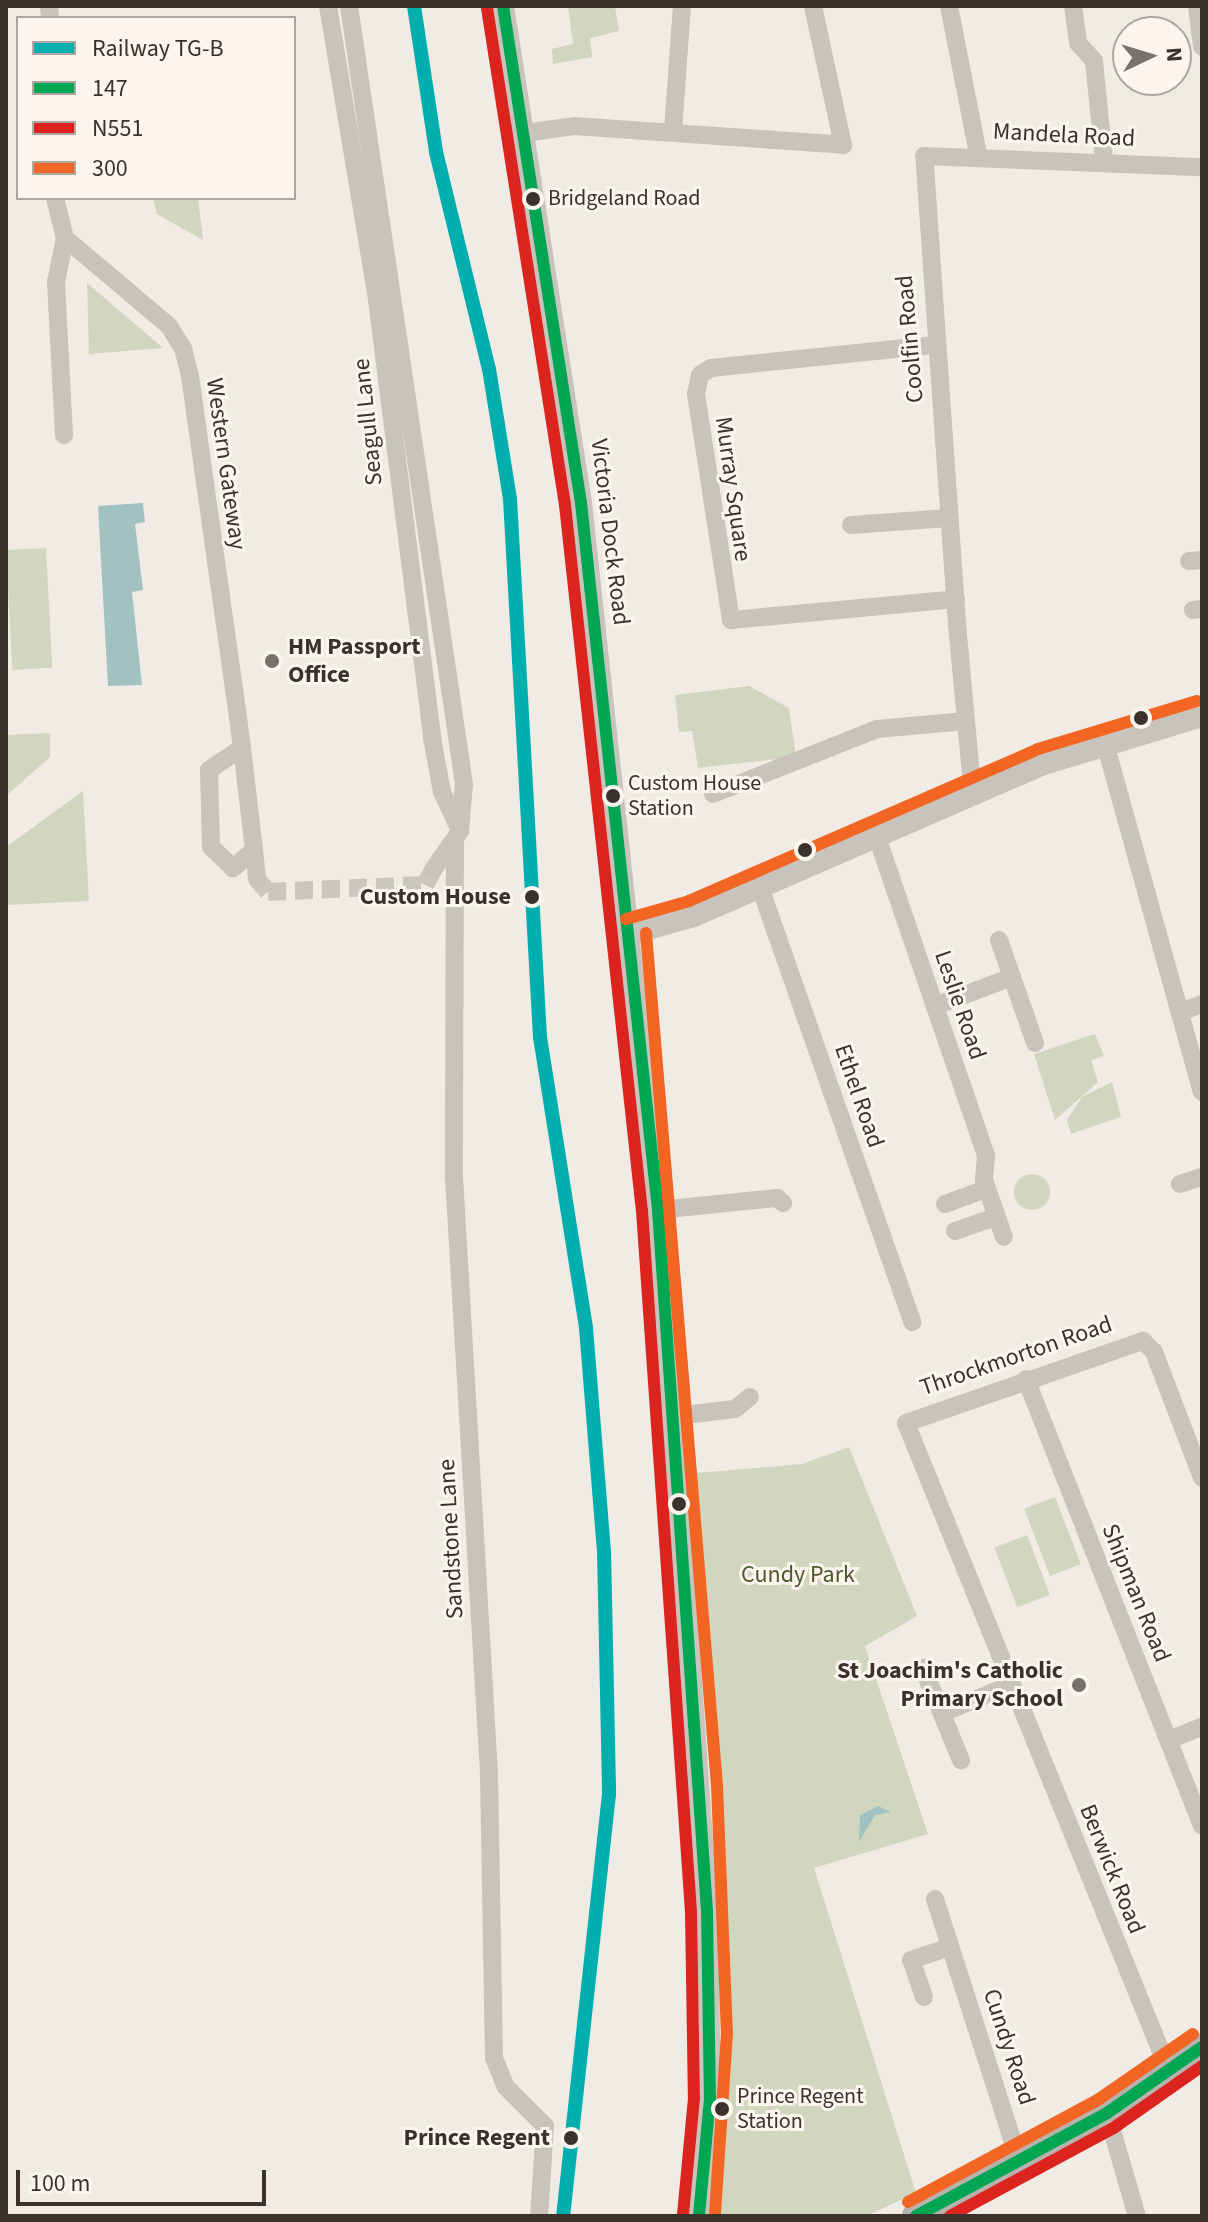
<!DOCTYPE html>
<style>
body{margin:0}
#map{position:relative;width:1208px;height:2222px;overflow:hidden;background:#f0ebe5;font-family:"Source Sans 3",sans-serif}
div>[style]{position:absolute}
.green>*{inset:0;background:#d1d6bf;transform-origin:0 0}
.round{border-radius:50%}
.water>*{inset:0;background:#a1c2c1}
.minor-tunnel>*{height:18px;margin-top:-9px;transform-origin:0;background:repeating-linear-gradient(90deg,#ccc6c0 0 18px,transparent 0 27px)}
.minor>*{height:18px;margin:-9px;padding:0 9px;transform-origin:9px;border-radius:9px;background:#c9c3be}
.tertiary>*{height:22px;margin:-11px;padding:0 11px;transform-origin:11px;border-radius:11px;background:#c9c3be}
.primary>*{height:28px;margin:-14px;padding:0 14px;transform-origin:14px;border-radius:14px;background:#b8b1ad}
.bus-1>*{height:12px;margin:-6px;padding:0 6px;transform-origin:6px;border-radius:6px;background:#00a651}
.bus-2>*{height:12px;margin:-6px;padding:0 6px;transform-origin:6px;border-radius:6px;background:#dc241f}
.bus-3>*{height:12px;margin:-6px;padding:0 6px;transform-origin:6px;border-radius:6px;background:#f26522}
.rail-1>*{height:14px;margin:-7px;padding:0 7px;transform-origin:7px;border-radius:7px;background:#00afad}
.dots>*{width:22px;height:22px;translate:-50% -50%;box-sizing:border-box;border:4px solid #fbf5ee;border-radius:50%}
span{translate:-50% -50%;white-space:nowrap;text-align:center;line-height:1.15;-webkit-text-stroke:6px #fbf5ee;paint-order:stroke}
.bus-label{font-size:22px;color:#3b302b}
.left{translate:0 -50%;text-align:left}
.street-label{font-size:24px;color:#3b302b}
.poi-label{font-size:24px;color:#3b302b;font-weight:700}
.right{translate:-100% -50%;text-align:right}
.stop-label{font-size:24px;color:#3b302b;font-weight:700}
.park-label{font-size:24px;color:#4a5a2e}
.frame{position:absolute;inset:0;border:8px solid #3b302b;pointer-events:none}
.legend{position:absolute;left:16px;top:16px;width:280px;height:184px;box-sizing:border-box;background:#fbf5ee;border:2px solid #aea6a0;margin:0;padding:10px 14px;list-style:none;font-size:24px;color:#3b302b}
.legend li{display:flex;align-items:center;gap:16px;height:40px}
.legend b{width:40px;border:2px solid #aea6a0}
.north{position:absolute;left:1112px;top:16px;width:80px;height:80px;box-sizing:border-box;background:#fbf5ee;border:2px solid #aea6a0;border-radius:50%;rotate:86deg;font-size:22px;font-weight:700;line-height:32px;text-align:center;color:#3b302b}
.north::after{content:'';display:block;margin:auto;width:28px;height:36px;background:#7a716c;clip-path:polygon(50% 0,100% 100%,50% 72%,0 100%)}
.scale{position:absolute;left:16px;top:2170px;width:250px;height:36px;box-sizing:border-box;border:4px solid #3b302b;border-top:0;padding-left:10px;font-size:24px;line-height:28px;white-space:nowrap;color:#3b302b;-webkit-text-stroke:6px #fbf5ee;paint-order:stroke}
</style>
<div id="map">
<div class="green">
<div style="clip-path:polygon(568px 6px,615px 6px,619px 31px,590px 38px,592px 57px,553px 64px,552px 49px,573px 44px)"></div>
<div style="clip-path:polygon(153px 198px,198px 198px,203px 240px,157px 214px)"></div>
<div style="clip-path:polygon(87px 283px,163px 348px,89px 354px)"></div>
<div style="left:46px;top:548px;width:120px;height:40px;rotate:87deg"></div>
<div style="clip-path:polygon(749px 686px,789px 708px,796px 757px,698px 768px,692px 731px,679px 732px,675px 695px)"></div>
<div style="clip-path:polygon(50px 733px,50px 757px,6px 796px,6px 735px)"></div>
<div style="clip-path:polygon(83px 791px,89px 901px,6px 905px,6px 847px)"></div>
<div style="clip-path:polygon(1095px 1034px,1104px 1056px,1091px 1060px,1098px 1082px,1055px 1120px,1034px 1054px)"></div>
<div style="clip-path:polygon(1112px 1082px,1121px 1117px,1071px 1134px,1067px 1120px,1082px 1097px)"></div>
<div class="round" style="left:1014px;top:1174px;width:36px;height:36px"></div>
<div style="clip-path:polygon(849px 1447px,917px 1616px,865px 1646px,928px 1834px,814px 1868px,916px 2193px,866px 2216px,718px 2216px,727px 1997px,696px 1473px,802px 1464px)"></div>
<div style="left:1055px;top:1497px;width:72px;height:33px;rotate:69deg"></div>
<div style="left:1027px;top:1535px;width:64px;height:35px;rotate:69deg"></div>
</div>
<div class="water">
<div style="clip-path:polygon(143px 503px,145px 522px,135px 524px,143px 590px,132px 592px,142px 685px,108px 686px,98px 506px)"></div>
<div style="clip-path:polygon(878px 1806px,891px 1812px,875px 1815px,859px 1842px,860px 1815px)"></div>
</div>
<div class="minor-tunnel">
<div style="left:257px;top:879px;width:17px;rotate:50deg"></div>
<div style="left:268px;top:892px;width:157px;rotate:-2.6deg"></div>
<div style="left:425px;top:885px;width:17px;rotate:-62deg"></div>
</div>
<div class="minor">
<div style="left:49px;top:6px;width:12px;rotate:85deg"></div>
<div style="left:328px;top:6px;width:290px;rotate:80.5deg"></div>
<div style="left:376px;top:292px;width:450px;rotate:82.8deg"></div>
<div style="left:432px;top:738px;width:55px;rotate:79.5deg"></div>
<div style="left:442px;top:792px;width:40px;rotate:65deg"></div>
<div style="left:349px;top:6px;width:786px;rotate:81.59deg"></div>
<div style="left:464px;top:784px;width:47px;rotate:94.9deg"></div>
<div style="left:460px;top:831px;width:47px;rotate:124.7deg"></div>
<div style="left:949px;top:6px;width:151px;rotate:78.9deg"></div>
<div style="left:1073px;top:6px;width:37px;rotate:82deg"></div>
<div style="left:1078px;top:43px;width:24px;rotate:48deg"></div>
<div style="left:1094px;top:61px;width:101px;rotate:84.3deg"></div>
<div style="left:1197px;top:6px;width:41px;rotate:83deg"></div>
<div style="left:673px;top:131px;width:125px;rotate:-85.9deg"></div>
<div style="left:525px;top:133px;width:49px;rotate:-8.1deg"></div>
<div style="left:574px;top:126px;width:270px;rotate:4deg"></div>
<div style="left:843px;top:145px;width:142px;rotate:-102.2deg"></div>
<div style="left:55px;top:198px;width:41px;rotate:76deg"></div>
<div style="left:65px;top:238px;width:136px;rotate:40.2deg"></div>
<div style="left:169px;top:326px;width:26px;rotate:58deg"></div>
<div style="left:183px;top:348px;width:29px;rotate:76deg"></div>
<div style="left:190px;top:376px;width:353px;rotate:82deg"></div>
<div style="left:239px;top:726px;width:22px;rotate:82deg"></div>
<div style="left:242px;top:748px;width:103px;rotate:83.3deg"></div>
<div style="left:254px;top:850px;width:28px;rotate:139deg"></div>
<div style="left:233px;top:868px;width:30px;rotate:-136deg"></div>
<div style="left:211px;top:847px;width:77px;rotate:-91.5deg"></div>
<div style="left:209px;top:770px;width:40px;rotate:-34deg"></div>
<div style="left:934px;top:345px;width:224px;rotate:174.1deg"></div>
<div style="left:711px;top:368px;width:13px;rotate:148deg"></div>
<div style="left:700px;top:375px;width:19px;rotate:102deg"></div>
<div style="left:696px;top:394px;width:229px;rotate:81.2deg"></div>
<div style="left:731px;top:620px;width:226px;rotate:-5.3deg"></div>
<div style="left:64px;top:435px;width:153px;rotate:-93deg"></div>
<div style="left:56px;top:282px;width:45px;rotate:-78.4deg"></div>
<div style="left:851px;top:525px;width:98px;rotate:-4.1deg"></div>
<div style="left:1189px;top:561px;width:13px;rotate:-4deg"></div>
<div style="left:1193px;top:610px;width:9px;rotate:-6deg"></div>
<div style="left:1105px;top:743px;width:362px;rotate:74.5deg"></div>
<div style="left:979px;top:792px;width:19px;rotate:-115deg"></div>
<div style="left:971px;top:775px;width:152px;rotate:-95.3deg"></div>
<div style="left:957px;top:624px;width:469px;rotate:-94deg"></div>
<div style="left:924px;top:156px;width:278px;rotate:2.3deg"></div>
<div style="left:713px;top:794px;width:176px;rotate:-21.6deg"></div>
<div style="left:877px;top:729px;width:89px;rotate:-5.1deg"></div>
<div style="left:877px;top:837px;width:337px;rotate:71.1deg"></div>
<div style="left:986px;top:1156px;width:24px;rotate:95deg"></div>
<div style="left:984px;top:1180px;width:60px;rotate:70.7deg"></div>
<div style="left:455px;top:840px;width:337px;rotate:90.2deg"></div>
<div style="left:454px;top:1177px;width:597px;rotate:86.64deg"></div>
<div style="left:489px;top:1773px;width:285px;rotate:89deg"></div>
<div style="left:494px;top:2058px;width:31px;rotate:68deg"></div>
<div style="left:506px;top:2087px;width:55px;rotate:45deg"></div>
<div style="left:545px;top:2126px;width:90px;rotate:93.8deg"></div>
<div style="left:254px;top:850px;width:29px;rotate:84deg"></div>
<div style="left:760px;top:887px;width:461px;rotate:70.7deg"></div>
<div style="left:999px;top:940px;width:109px;rotate:70.7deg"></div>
<div style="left:935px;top:1006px;width:82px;rotate:-20.6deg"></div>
<div style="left:1180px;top:1012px;width:23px;rotate:-20deg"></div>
<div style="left:1180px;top:1184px;width:23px;rotate:-18deg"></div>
<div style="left:945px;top:1204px;width:44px;rotate:-20.1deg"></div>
<div style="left:658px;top:1210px;width:120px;rotate:-5.8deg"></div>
<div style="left:777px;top:1198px;width:8px;rotate:40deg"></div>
<div style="left:955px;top:1231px;width:43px;rotate:-18.9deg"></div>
<div style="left:1026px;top:1379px;width:480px;rotate:68.5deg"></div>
<div style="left:676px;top:1416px;width:59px;rotate:-6.8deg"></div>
<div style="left:735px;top:1409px;width:19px;rotate:-39deg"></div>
<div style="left:923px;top:1668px;width:100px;rotate:67.6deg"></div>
<div style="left:942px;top:1713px;width:74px;rotate:-22.1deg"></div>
<div style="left:1169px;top:1740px;width:35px;rotate:-22deg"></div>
<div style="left:935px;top:1899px;width:277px;rotate:72.2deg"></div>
<div style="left:924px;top:1997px;width:39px;rotate:-109deg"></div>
<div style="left:911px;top:1960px;width:41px;rotate:-18.4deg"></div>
<div style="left:1169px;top:2071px;width:699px;rotate:-112.09deg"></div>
<div style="left:906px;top:1423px;width:251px;rotate:-19.1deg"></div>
<div style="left:1143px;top:1341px;width:16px;rotate:45deg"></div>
<div style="left:1154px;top:1352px;width:135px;rotate:69.1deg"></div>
<div style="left:1107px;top:2113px;width:107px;rotate:73.8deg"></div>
</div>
<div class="tertiary">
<div style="left:503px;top:6px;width:503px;rotate:81.08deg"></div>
<div style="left:581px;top:503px;width:711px;rotate:83.78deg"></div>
<div style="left:658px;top:1210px;width:703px;rotate:86deg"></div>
<div style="left:707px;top:1911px;width:188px;rotate:89.1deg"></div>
<div style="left:710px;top:2099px;width:118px;rotate:95.4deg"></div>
<div style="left:630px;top:934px;width:66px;rotate:-15.7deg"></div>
<div style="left:694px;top:916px;width:382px;rotate:-23.5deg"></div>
<div style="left:1044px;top:764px;width:165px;rotate:-16.9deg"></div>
</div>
<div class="primary">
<div style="left:916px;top:2216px;width:217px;rotate:-28.3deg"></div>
<div style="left:1107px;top:2113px;width:116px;rotate:-34.8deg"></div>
</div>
<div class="bus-1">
<div style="left:503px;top:6px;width:503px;rotate:81.08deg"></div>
<div style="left:581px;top:503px;width:711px;rotate:83.78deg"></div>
<div style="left:658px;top:1210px;width:703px;rotate:86deg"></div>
<div style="left:707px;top:1911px;width:188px;rotate:89.1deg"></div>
<div style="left:710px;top:2099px;width:118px;rotate:95.4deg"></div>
<div style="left:916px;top:2216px;width:217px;rotate:-28.3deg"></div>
<div style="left:1107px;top:2113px;width:116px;rotate:-34.8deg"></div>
</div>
<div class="bus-2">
<div style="left:487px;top:8px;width:503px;rotate:81.08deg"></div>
<div style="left:565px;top:505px;width:710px;rotate:83.78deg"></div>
<div style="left:642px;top:1211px;width:703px;rotate:86deg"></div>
<div style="left:691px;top:1912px;width:186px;rotate:89.1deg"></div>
<div style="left:694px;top:2098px;width:118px;rotate:95.4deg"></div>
<div style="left:950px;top:2216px;width:187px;rotate:-28.3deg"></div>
<div style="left:1115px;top:2127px;width:106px;rotate:-35deg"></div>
</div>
<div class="bus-3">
<div style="left:626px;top:919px;width:66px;rotate:-15.9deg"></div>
<div style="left:689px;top:901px;width:381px;rotate:-23.5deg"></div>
<div style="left:1038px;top:749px;width:166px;rotate:-16.8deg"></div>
<div style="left:646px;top:933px;width:856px;rotate:85.24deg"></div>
<div style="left:717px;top:1786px;width:247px;rotate:87.7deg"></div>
<div style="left:727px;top:2033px;width:183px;rotate:93.8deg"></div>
<div style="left:908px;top:2202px;width:217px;rotate:-28.3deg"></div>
<div style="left:1099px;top:2099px;width:114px;rotate:-34.7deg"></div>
</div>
<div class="rail-1">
<div style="left:414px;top:6px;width:148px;rotate:81.4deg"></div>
<div style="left:436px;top:152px;width:223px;rotate:76.3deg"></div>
<div style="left:489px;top:369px;width:132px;rotate:80.8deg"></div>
<div style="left:510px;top:499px;width:539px;rotate:86.81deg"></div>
<div style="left:540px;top:1037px;width:295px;rotate:81deg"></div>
<div style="left:586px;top:1328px;width:223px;rotate:85.4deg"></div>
<div style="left:604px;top:1550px;width:244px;rotate:88.8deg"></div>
<div style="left:609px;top:1794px;width:424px;rotate:96.2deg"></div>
</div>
<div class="dots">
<div style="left:533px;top:199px;background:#3b302b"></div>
<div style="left:272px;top:661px;background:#7a716c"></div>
<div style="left:1141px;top:718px;background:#3b302b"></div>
<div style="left:613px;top:796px;background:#3b302b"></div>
<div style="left:805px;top:850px;background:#3b302b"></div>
<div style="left:532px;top:897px;background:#3b302b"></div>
<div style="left:679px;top:1504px;background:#3b302b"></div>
<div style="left:1079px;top:1685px;background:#7a716c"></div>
<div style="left:722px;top:2109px;background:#3b302b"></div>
<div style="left:571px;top:2138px;background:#3b302b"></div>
</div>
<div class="bus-label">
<span class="left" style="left:548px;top:199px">Bridgeland Road</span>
<span class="left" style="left:628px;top:796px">Custom House<br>Station</span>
<span class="left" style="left:737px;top:2109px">Prince Regent<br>Station</span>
</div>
<div class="street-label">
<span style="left:1064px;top:135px;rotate:3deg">Mandela Road</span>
<span style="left:910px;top:339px;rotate:-95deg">Coolfin Road</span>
<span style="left:368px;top:422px;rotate:-96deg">Seagull Lane</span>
<span style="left:226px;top:464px;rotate:82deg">Western Gateway</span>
<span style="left:733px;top:489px;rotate:82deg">Murray Square</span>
<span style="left:610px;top:532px;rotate:83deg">Victoria Dock Road</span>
<span style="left:960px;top:1005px;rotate:71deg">Leslie Road</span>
<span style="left:859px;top:1096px;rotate:71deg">Ethel Road</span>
<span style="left:1016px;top:1356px;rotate:-19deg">Throckmorton Road</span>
<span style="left:451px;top:1539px;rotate:-93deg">Sandstone Lane</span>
<span style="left:1136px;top:1593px;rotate:68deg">Shipman Road</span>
<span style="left:1112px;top:1869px;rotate:68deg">Berwick Road</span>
<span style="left:1009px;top:2047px;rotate:72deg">Cundy Road</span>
</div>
<div class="poi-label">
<span class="left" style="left:288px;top:661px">HM Passport<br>Office</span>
<span class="right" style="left:1063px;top:1685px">St Joachim's Catholic<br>Primary School</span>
</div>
<div class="stop-label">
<span class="right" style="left:511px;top:897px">Custom House</span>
<span class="right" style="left:550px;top:2138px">Prince Regent</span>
</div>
<div class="park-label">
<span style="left:798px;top:1575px">Cundy Park</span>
</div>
<div class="frame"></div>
<ul class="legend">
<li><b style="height:10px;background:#00afad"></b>Railway TG-B</li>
<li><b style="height:10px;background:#00a651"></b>147</li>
<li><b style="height:10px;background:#dc241f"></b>N551</li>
<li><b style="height:10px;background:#f26522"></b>300</li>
</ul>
<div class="north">N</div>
<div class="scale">100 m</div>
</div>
